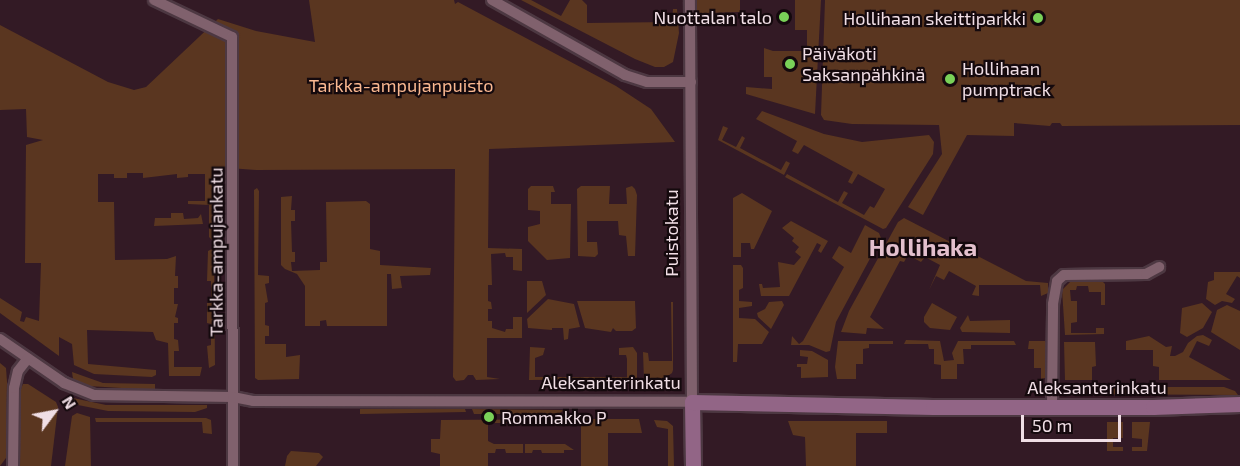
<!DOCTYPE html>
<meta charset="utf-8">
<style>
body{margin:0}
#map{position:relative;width:1240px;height:466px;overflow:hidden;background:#331a25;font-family:"Exo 2",sans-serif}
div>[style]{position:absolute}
.green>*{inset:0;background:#5a3620}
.roads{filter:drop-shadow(2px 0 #4d3842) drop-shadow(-2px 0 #4d3842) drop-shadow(0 2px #4d3842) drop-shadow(0 -2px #4d3842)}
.minor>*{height:10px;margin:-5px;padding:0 5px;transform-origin:5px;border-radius:5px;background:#80616d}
.secondary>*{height:15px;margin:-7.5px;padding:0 7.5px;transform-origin:7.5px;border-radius:7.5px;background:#926586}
.dots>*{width:16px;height:16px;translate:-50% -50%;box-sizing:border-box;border:3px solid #14090d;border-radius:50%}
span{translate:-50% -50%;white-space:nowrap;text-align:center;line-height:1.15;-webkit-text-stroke:4.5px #14090d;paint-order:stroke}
.poi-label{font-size:18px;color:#f0dee5}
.right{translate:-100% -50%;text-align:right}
.left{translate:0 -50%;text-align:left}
.park-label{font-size:18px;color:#fab891}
.street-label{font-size:18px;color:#f0dee5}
.district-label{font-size:24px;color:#e3c0cd;font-weight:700}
.north{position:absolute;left:24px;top:382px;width:60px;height:60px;-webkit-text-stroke:4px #14090d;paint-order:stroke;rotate:58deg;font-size:16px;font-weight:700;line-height:24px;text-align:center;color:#f0dee5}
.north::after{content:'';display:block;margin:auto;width:21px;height:27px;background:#f0dee5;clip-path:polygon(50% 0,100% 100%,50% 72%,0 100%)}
.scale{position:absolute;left:1021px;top:415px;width:100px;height:27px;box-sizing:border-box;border:3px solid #f0dee5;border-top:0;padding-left:8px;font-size:18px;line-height:21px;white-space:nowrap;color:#f0dee5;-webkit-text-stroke:4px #14090d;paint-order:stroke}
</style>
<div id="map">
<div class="green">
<div style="clip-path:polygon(309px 0,454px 0,455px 4px,458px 2px,616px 86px,651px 109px,675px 142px,489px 149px,488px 248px,522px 249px,522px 271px,513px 270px,513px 257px,506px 257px,505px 253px,491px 254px,492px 285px,488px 285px,488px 301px,491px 302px,492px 309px,488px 309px,488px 321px,492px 321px,492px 328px,505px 332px,506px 329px,513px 329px,513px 317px,522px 317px,522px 338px,487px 338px,487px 377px,500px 379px,476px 380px,473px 375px,468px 375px,464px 380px,456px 381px,453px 377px,455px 169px,256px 170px,215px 167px,215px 236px,212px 240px,209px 237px,209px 205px,188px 204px,188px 201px,205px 201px,205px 174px,188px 174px,188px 177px,177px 178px,177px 174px,143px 178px,143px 173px,127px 173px,127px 178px,114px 178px,114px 174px,98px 174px,98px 202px,114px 202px,115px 260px,167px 259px,176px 256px,175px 276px,178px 276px,178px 288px,174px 288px,174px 304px,178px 304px,175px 317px,178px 318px,178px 323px,174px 323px,174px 339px,178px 340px,179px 351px,174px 351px,174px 367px,202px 367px,200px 376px,169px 376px,168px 343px,156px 340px,153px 332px,87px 330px,88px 364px,156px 370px,156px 375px,152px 377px,94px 374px,74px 365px,72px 344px,59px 337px,59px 356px,0 313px,0 298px,22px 312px,20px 321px,24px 322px,26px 317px,39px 321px,41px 263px,25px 263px,26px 145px,43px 140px,27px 137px,26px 109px,0 110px,0 25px,108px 82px,134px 90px,146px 87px,218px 19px,256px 31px,315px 42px)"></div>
<div style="clip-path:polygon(521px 0,531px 0,561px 16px,570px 0,582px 0,587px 5px,587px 23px,672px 22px,673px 9px,677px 9px,679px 33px,673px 62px,664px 67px,655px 67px,635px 59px)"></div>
<div style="clip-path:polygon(697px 0,740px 0,740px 12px,703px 13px,703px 24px,697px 23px)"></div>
<div style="clip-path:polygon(795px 0,821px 0,815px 114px,746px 94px,746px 87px,772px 89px,772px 77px,764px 77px,764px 48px,773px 51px,807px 51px,807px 30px,795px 30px)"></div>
<div style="clip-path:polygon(825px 0,1240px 0,1240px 125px,1062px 126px,1060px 123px,1052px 123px,1050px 126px,1014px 123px,1014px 136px,967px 135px,923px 215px,908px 207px,942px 154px,939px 125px,852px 124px,824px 120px,821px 115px)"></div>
<div style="clip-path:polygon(762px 111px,824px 134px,862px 142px,929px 135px,934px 142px,933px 154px,886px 228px,883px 229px,785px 177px,787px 174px,838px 202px,844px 191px,848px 193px,842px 203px,864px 215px,870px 206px,874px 208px,885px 189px,858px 174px,852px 184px,848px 182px,853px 172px,804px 145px,798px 154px,792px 151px,797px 141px,756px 119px)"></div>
<div style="clip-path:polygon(723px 126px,728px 128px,722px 140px,736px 147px,742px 136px,745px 138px,740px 148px,781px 170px,786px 161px,790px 163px,784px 175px,718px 140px)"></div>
<div style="clip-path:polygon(531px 186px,553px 186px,555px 192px,551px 192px,551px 204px,571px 204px,570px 258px,547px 260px,528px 241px,528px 227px,540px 224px,540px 211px,528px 210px,528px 189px)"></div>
<div style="clip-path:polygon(581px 186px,610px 186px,609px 204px,627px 204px,626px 188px,632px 186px,635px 189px,637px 195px,635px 256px,628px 256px,626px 236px,619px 235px,618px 221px,587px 221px,587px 242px,597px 242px,598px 254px,595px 257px,578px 256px,577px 189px)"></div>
<div style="clip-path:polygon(257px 188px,259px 191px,258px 275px,269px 276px,269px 283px,265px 284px,268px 302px,265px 303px,265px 325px,269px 326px,269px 336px,265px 336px,265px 344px,286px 344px,286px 357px,300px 355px,299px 379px,258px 380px,255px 378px,254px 190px)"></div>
<div style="clip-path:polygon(742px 193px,772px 211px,754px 249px,751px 249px,750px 243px,741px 243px,741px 257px,733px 257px,733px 198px)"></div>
<div style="clip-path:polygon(292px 196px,291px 210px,295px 210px,295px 221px,291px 221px,292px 252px,295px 252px,295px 262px,291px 262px,292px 271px,320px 270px,320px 262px,327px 262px,326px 202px,366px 201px,370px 204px,370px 249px,380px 251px,380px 265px,431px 268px,430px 275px,400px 276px,402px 288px,392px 289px,391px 274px,387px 274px,387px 326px,327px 326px,326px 320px,320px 321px,320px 326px,305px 326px,305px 286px,297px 274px,285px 269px,281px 265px,281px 197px)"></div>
<div style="clip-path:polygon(171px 213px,183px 213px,184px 219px,198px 218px,201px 214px,203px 224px,154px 226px,155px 218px,171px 218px)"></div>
<div style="clip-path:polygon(904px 218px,1026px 281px,1048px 283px,1048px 293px,1041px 296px,1040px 285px,979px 285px,979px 296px,972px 295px,976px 286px,949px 271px,944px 280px,936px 276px,929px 290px,940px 265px,925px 257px,921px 262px,908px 255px,904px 262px,900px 261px,870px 317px,884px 329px,867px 328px,866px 334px,841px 332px,849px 311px,898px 222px)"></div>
<div style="clip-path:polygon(791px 221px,828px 241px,821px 253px,818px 251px,821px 245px,817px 243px,789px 296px,761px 296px,759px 284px,762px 284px,763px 288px,780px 287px,778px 262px,794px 265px,801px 257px,795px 252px,799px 247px,792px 241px,794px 238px,782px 228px)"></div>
<div style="clip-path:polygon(865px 225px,879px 233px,881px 238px,836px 322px,830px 351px,826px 352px,809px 345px,791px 345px,792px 336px,799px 344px,803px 341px,844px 267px,832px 258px,839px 246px,851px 253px)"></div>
<div style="clip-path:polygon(214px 248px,215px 365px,209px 368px,207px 346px,211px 345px,211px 324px,207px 323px,207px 303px,211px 303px,211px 281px,207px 281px,208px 251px)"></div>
<div style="clip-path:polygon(733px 265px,741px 265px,743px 268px,743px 288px,739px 290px,739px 301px,752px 302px,752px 306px,739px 308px,739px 318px,755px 319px,769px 332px,762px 344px,738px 344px,737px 362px,733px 362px)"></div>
<div style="clip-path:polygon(1214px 272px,1240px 272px,1240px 278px,1237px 276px,1226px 294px,1235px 299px,1232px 303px,1222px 301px,1215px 305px,1206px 299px,1208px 282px,1214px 280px)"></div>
<div style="clip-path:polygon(527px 281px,542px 281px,546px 295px,527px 313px)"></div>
<div style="clip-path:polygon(1071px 281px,1103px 282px,1105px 284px,1105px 305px,1101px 305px,1101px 292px,1089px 292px,1088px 286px,1077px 286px,1076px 290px,1070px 290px,1071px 301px,1077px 301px,1077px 322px,1071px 323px,1071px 333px,1096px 333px,1096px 328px,1104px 328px,1104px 334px,1065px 335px,1062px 290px)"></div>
<div style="clip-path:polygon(548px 299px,574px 304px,580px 327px,569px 329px,568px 339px,564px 340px,563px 328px,552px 328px,552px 330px,528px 328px,527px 319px)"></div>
<div style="clip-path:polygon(577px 301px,635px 301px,636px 328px,632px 331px,616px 331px,613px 328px,611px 332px,585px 328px)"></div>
<div style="clip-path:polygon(782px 301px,784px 305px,771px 329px,758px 317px,757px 313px,765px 309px,769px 302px)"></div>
<div style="clip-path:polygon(671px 302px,673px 302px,673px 370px,672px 373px,662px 380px,644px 381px,643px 352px,648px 353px,649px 361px,672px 361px)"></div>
<div style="clip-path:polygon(932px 303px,957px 317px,950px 330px,930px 328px,924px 322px,924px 317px)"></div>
<div style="clip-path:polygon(1202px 303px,1212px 312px,1203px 328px,1187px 337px,1180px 333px,1182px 308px)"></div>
<div style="clip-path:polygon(1227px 305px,1240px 311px,1240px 350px,1211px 332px,1217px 310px)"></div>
<div style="clip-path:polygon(968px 315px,970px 321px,1010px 320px,1010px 333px,962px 332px,960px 328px)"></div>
<div style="clip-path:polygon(1203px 335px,1212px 340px,1209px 346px,1197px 341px,1189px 357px,1231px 380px,1159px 380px,1159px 367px,1153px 366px,1153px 350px,1126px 350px,1126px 341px,1149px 336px,1166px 347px,1172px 346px,1170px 356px,1175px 356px,1183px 352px,1188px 343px,1197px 336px)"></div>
<div style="clip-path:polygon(906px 340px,940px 341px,944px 361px,954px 360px,952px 353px,958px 341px,1014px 341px,1016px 345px,971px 345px,971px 349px,963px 349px,964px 364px,957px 364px,957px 379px,941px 379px,941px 365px,934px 364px,934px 349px,929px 349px,928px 344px,904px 344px)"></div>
<div style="clip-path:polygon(838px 341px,893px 341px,893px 344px,869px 344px,869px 348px,863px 349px,863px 364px,856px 364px,856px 379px,837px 379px,835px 367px)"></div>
<div style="clip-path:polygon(1029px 341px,1045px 341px,1048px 344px,1048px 376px,1045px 378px,1041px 379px,1041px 368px,1034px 368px,1034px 349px,1028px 349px)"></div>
<div style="clip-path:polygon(1064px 342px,1095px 342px,1096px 366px,1092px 367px,1092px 380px,1065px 380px)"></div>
<div style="clip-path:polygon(530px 347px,545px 348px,543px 355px,535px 358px,535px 377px,627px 377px,627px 359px,626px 355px,619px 355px,619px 348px,633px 347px,637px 353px,637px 379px,529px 380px)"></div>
<div style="clip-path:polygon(800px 350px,812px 351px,828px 360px,828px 377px,801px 378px,801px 367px,797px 367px,797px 364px,807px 364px,808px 357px,800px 356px)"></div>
<div style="clip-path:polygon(0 363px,6px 368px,7px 382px,6px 458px,0 466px)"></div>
<div style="clip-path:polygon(72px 372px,103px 383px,155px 384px,155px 390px,88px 386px,73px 379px)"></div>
<div style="clip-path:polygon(23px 384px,28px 384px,56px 402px,58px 407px,51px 466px,19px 466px,19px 393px)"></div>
<div style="clip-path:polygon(1060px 387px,1224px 387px,1235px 391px,1238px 395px,1071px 394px)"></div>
<div style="clip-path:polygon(73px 398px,106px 405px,207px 405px,207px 408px,195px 412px,108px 411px,73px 404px)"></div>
<div style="clip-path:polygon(360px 409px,465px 409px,466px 412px,360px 414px)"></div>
<div style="clip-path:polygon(472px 409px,562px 410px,563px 411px,558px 414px,474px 414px)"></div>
<div style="clip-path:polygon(77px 413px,90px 417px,91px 466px,65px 466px,72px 416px)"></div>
<div style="clip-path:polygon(95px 418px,206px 418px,211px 420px,212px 434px,203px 433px,202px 422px,96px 422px)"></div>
<div style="clip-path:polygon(571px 419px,639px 419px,642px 433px,608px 433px,608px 466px,581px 466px,581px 425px,571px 424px)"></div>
<div style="clip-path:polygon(441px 420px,559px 419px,564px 420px,564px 423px,488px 423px,488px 441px,494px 444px,523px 444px,523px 453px,506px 453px,505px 449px,496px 449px,495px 453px,488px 453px,488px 466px,440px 466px,440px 454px,431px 452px,431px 439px,440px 439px)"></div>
<div style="clip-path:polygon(654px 420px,667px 421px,673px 426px,674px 466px,668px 466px,668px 429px,657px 427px)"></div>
<div style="clip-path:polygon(788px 421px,887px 421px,887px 433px,856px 433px,856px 466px,806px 466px,805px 437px,793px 435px)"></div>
<div style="clip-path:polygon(1107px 422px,1123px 422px,1123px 438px,1113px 438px,1113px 447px,1123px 447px,1123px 451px,1107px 451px)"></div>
<div style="clip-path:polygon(1132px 422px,1150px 422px,1147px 451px,1132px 451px,1132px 447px,1142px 447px,1142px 439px,1132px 438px)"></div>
<div style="clip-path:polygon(525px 444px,565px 444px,574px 450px,564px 450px,564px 453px,542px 453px,541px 450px,533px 450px,532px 453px,525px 453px)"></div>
<div style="clip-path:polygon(291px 451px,319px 453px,323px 457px,316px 466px,285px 466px,287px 456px)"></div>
</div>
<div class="roads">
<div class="minor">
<div style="left:154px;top:0;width:86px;rotate:25.4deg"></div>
<div style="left:232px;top:37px;width:429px;rotate:89.9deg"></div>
<div style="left:492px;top:0;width:153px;rotate:29.4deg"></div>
<div style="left:625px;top:75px;width:23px;rotate:18deg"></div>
<div style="left:647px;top:82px;width:44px"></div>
<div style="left:0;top:339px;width:78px;rotate:34.5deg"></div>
<div style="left:64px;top:383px;width:32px;rotate:22deg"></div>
<div style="left:94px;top:395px;width:139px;rotate:0.8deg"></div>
<div style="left:233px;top:397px;width:20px;rotate:11deg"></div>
<div style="left:253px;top:401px;width:439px;rotate:0.1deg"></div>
<div style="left:692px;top:402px;width:402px;rotate:-90.3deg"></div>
<div style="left:1052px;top:407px;width:103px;rotate:-89.4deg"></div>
<div style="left:1053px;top:304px;width:23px;rotate:-80deg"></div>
<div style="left:1057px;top:281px;width:9px;rotate:-41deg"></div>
<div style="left:1064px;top:275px;width:82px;rotate:-0.7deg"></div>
<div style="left:1146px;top:274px;width:15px;rotate:-28deg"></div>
<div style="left:13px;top:466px;width:78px;rotate:-89.3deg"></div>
<div style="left:14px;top:388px;width:17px;rotate:-77deg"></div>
<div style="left:18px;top:371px;width:16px;rotate:-52deg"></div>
</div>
<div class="secondary">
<div style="left:693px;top:466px;width:64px;rotate:-90.9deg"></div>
<div style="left:692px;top:402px;width:241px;rotate:1.2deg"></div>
<div style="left:933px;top:407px;width:220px"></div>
<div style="left:1153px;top:407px;width:87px;rotate:-2deg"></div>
</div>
</div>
<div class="dots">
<div style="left:784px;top:17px;background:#79d158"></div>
<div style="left:1038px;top:18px;background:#79d158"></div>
<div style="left:790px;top:64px;background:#79d158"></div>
<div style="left:950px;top:79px;background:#79d158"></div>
<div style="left:489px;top:417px;background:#79d158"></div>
</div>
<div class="poi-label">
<span class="right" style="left:772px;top:17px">Nuottalan talo</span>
<span class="right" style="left:1026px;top:18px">Hollihaan skeittiparkki</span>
<span class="left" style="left:802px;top:64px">Päiväkoti<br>Saksanpähkinä</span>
<span class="left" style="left:962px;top:79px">Hollihaan<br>pumptrack</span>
<span class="left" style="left:501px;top:417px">Rommakko P</span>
</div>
<div class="park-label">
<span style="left:401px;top:85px">Tarkka-ampujanpuisto</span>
</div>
<div class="street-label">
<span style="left:671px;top:233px;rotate:-90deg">Puistokatu</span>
<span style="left:216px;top:252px;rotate:-90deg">Tarkka-ampujankatu</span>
<span style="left:611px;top:382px">Aleksanterinkatu</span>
<span style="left:1097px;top:387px">Aleksanterinkatu</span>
</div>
<div class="district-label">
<span style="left:923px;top:247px">Hollihaka</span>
</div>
<div class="north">N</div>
<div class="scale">50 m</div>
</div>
